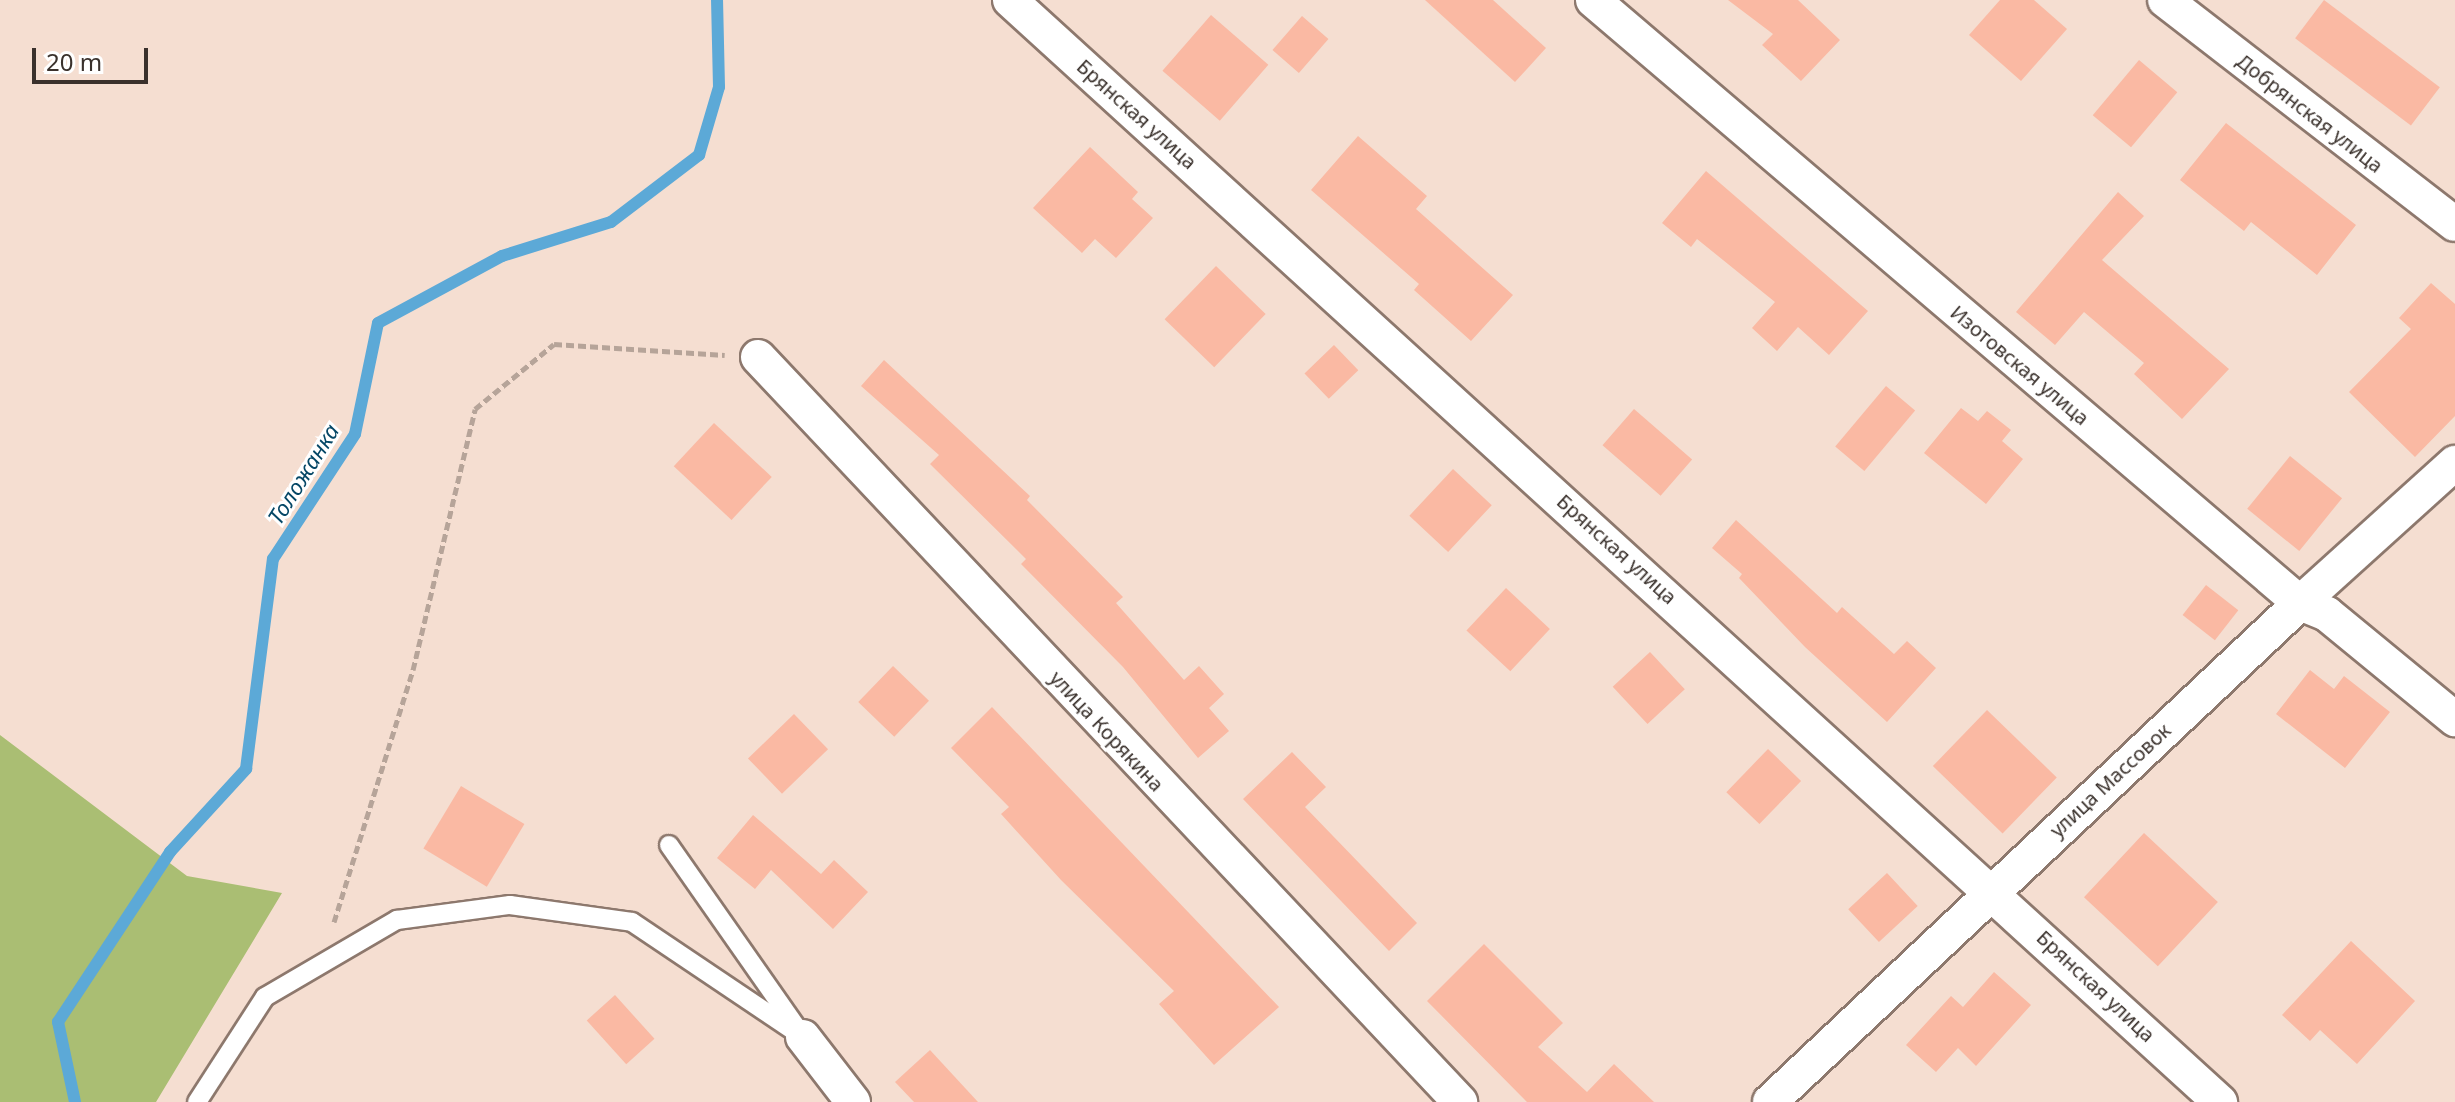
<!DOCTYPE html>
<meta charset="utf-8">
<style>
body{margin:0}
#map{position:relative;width:2455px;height:1102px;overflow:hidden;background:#f5ded1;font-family:"Noto Sans",sans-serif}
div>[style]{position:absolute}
.forest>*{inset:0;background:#aabe73}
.stream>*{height:12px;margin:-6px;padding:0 6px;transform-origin:6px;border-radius:6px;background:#5ca9d7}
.building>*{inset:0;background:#fab9a3;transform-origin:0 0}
.path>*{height:5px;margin-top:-2.5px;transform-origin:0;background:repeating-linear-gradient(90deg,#b6a499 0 8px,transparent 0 12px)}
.roads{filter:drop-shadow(2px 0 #8d786d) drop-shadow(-2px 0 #8d786d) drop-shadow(0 2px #8d786d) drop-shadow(0 -2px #8d786d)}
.lane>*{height:18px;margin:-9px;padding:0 9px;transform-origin:9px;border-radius:9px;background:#fff}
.street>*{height:34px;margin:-17px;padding:0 17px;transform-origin:17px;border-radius:17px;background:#fff}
span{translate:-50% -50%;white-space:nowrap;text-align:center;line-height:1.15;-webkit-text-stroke:6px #fff;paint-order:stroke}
.street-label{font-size:20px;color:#3a312c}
.water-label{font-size:22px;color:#054766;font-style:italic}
.scale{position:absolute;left:32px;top:48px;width:116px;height:36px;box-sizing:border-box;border:4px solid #3a312c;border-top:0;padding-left:10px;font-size:24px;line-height:28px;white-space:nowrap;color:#3a312c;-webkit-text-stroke:6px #fff;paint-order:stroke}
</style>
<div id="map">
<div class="forest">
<div style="clip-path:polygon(0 735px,187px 876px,282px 893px,156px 1102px,0 1102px)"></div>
</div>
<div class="stream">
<div style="left:75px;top:1102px;width:82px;rotate:-102deg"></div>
<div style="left:58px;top:1022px;width:204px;rotate:-56.6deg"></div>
<div style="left:170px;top:852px;width:113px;rotate:-47.5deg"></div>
<div style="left:246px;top:769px;width:212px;rotate:-82.7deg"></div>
<div style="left:273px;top:559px;width:149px;rotate:-56.7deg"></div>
<div style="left:355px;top:434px;width:113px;rotate:-78.3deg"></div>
<div style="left:378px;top:323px;width:141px;rotate:-28.4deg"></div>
<div style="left:502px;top:256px;width:114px;rotate:-17.3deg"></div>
<div style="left:611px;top:222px;width:111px;rotate:-37.3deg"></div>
<div style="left:699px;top:155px;width:71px;rotate:-73.6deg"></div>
<div style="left:719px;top:87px;width:87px;rotate:-91.3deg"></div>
</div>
<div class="building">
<div style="clip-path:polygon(1425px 0,1493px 0,1546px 48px,1515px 82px)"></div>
<div style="clip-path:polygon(1728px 0,1798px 0,1840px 40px,1801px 81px,1762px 45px,1773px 34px)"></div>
<div style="clip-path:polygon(2000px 0,2034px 0,2067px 29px,2021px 81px,1969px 35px)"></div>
<div style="left:2324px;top:0;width:145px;height:48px;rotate:37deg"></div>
<div style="left:1211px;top:15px;width:76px;height:74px;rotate:41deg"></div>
<div style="left:1302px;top:16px;width:35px;height:45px;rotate:41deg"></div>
<div style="left:2139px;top:60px;width:50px;height:72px;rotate:40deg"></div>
<div style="clip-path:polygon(2226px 123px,2356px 225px,2317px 275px,2251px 222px,2244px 231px,2180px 180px)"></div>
<div style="clip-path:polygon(1358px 136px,1427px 196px,1416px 209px,1513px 295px,1471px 341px,1414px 290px,1419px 284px,1311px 190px)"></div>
<div style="clip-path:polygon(1090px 147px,1138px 192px,1132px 199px,1153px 218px,1116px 258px,1095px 239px,1082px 253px,1033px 208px)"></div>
<div style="clip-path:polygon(1706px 171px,1868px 311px,1829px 355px,1798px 327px,1777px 351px,1752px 328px,1775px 302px,1697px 239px,1691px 247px,1662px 223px)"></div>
<div style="clip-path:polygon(2118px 192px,2144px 216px,2102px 260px,2229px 369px,2182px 419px,2134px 374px,2144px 363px,2084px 312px,2055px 345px,2016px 312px)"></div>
<div style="left:1216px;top:266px;width:69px;height:74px;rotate:44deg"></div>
<div style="clip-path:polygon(2431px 283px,2455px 304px,2455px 416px,2415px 457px,2349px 392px,2411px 329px,2399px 318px)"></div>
<div style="left:1334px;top:345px;width:35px;height:41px;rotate:46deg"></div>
<div style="clip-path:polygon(884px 360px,1030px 496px,1027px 500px,1123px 597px,1116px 603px,1184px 680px,1199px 666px,1224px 694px,1209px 708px,1229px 731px,1198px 758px,1123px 667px,1021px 564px,1026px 559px,930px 464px,939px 455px,861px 386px)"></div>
<div style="left:1886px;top:386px;width:38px;height:79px;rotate:40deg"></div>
<div style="clip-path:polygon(1961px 408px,1978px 421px,1987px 411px,2011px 430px,2002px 441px,2023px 459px,1986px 504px,1924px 453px)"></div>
<div style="left:1634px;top:409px;width:77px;height:48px;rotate:41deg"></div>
<div style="left:714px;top:423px;width:79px;height:59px;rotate:43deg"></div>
<div style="left:2290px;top:456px;width:67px;height:68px;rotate:39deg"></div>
<div style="left:1453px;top:469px;width:53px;height:64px;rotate:43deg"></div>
<div style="clip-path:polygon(1736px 520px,1837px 613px,1842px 607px,1894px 654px,1907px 641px,1936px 668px,1887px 722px,1805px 647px,1739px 578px,1742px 574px,1712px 548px)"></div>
<div style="left:2206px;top:585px;width:41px;height:38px;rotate:38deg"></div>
<div style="left:1506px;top:588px;width:60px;height:58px;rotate:43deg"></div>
<div style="left:1650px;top:652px;width:51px;height:51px;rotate:47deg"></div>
<div style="left:893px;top:666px;width:50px;height:50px;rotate:44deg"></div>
<div style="clip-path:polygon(2310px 670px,2334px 689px,2344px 676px,2390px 712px,2345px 768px,2276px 714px)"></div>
<div style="clip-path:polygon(992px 707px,1279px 1007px,1214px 1065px,1159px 1004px,1174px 991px,1061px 880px,1001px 814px,1009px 807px,951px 748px)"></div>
<div style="left:1987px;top:710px;width:97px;height:78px;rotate:44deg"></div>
<div style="left:794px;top:714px;width:49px;height:64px;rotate:46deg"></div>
<div style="left:1768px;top:749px;width:46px;height:60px;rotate:44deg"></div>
<div style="clip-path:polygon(1292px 752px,1326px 787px,1305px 807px,1417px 923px,1389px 951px,1243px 799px)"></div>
<div style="left:461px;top:786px;width:74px;height:73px;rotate:31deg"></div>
<div style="clip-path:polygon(753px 815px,821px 874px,834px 860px,868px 892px,833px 929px,771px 870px,755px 889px,717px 858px)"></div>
<div style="left:2144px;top:833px;width:101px;height:88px;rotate:43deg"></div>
<div style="left:1887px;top:873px;width:45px;height:53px;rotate:47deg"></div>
<div style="clip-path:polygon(2351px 941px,2415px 1001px,2357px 1064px,2320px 1030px,2310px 1041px,2282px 1015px)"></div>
<div style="clip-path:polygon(1484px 944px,1563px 1023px,1538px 1047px,1587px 1092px,1614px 1064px,1654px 1102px,1527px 1102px,1427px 1001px)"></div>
<div style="clip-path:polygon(1994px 972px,2031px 1005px,1976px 1066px,1958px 1048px,1936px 1072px,1906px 1045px,1951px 996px,1963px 1007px)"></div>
<div style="left:615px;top:995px;width:59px;height:38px;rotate:48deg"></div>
<div style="clip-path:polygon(930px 1050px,978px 1102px,914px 1102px,895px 1082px)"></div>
</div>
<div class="path">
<div style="left:334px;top:922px;width:264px;rotate:-72.6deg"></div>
<div style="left:413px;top:670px;width:268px;rotate:-76.6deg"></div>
<div style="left:475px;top:409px;width:102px;rotate:-39.4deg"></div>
<div style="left:554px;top:344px;width:171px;rotate:3.7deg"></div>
</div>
<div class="roads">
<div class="lane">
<div style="left:669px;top:845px;width:223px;rotate:55deg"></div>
<div style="left:197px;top:1102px;width:125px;rotate:-57.1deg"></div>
<div style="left:265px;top:997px;width:153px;rotate:-30.3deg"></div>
<div style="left:397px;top:920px;width:114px;rotate:-7.6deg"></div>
<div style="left:510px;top:905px;width:123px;rotate:7.9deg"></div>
<div style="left:632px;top:922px;width:206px;rotate:33.9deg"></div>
</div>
<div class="street">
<div style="left:1010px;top:0;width:1637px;rotate:42.33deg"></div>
<div style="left:1593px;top:0;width:929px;rotate:40.46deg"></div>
<div style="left:2300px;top:603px;width:29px;rotate:22deg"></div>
<div style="left:2327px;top:614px;width:166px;rotate:39.4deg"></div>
<div style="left:2165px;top:0;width:366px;rotate:37.7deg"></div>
<div style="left:758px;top:357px;width:1024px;rotate:46.7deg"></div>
<div style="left:803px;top:1037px;width:82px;rotate:52.4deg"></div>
<div style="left:1770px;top:1102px;width:728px;rotate:-43.27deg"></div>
<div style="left:2300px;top:603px;width:209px;rotate:-42.1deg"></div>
</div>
</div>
<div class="street-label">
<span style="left:2310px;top:113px;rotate:38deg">Добрянская улица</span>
<span style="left:1137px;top:114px;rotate:42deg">Брянская улица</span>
<span style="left:2020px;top:365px;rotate:40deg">Изотовская улица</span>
<span style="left:1617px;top:549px;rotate:42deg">Брянская улица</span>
<span style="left:1107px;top:731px;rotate:47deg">улица Корякина</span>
<span style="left:2110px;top:780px;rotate:-43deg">улица Массовок</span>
<span style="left:2096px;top:986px;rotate:43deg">Брянская улица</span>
</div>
<div class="water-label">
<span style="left:303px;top:474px;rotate:-58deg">Толожанка</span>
</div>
<div class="scale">20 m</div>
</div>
